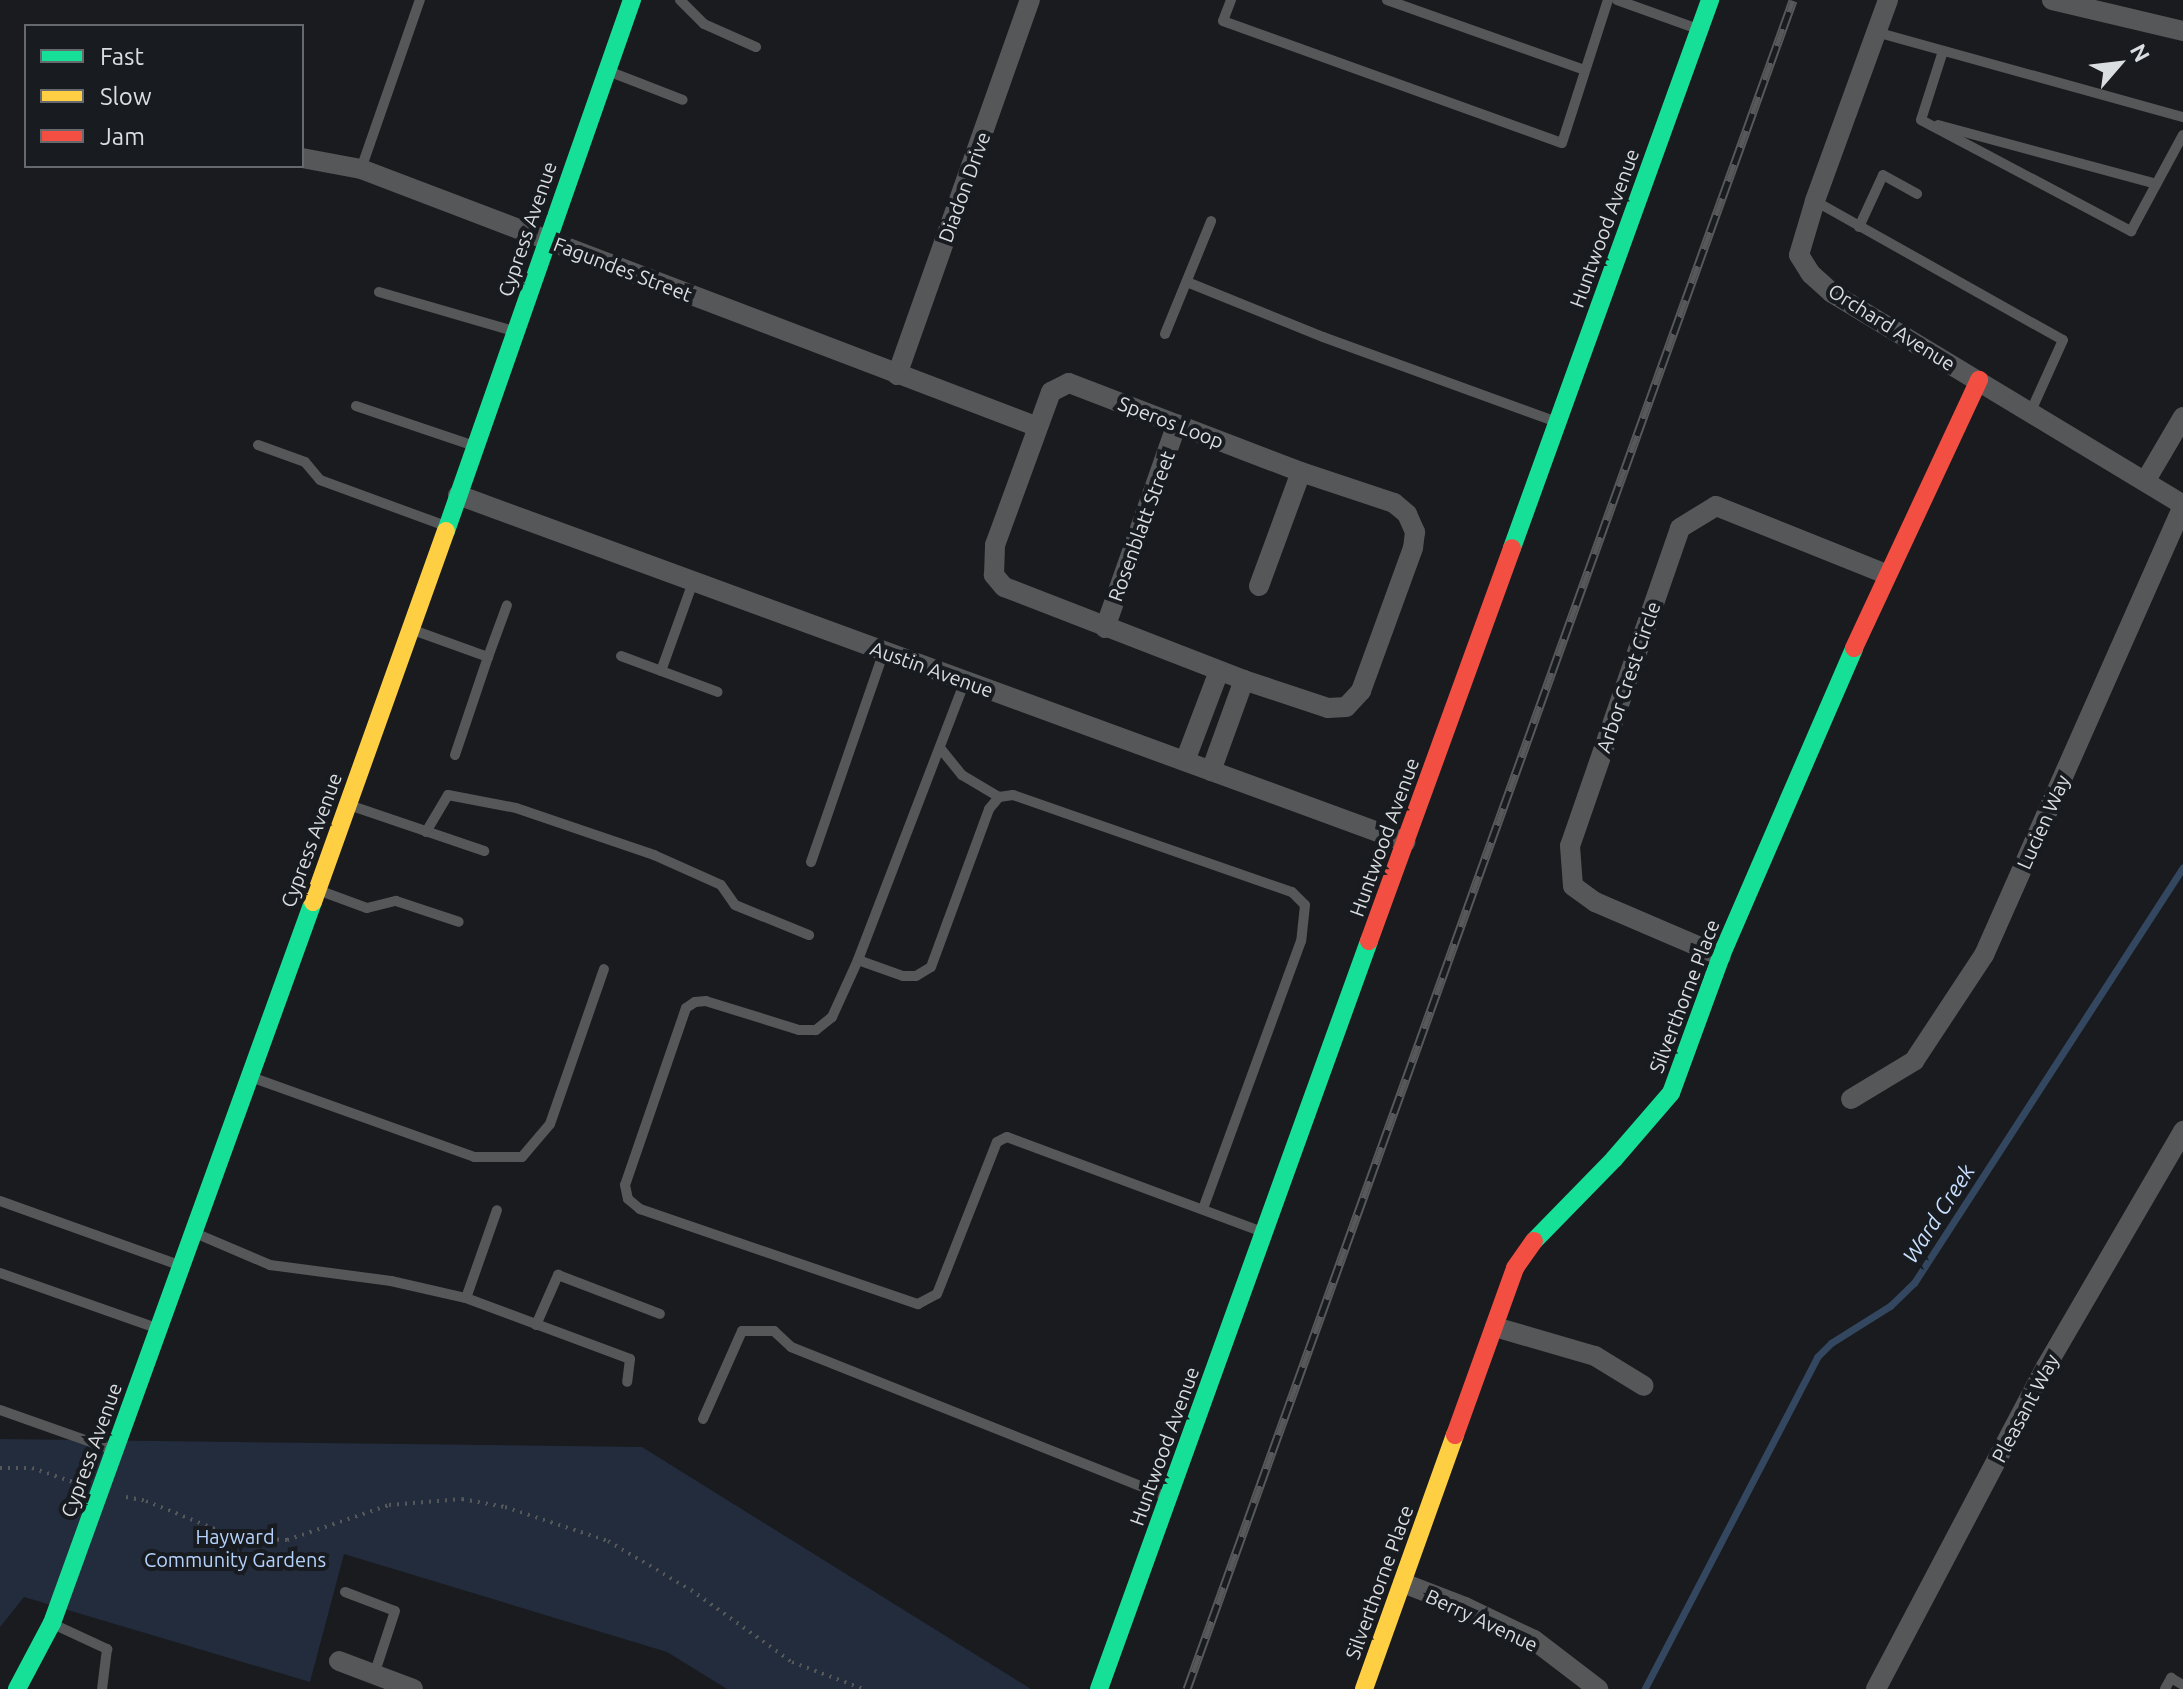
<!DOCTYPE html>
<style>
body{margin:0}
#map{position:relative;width:2183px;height:1689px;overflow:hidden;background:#191b1e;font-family:Ubuntu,sans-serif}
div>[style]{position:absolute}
.green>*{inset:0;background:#222c3c}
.stream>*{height:7px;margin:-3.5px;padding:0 3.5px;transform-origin:3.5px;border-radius:3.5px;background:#344760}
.path>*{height:4px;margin-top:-2px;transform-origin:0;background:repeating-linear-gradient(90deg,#555759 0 2px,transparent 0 8px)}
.lane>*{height:10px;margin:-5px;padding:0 5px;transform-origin:5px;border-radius:5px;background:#565759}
.street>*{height:20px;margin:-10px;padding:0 10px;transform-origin:10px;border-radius:10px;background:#565759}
.fast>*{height:18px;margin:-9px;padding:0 9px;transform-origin:9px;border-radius:9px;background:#16e098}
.slow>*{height:18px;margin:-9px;padding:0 9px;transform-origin:9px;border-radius:9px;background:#ffcf43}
.jam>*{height:18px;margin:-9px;padding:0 9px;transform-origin:9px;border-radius:9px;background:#f24e42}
.rail>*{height:9px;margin-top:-4.5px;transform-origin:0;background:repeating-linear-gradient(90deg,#181b1f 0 18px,#57585a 0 36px);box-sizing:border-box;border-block:2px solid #57585a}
span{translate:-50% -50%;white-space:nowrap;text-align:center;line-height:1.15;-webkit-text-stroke:8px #181b1f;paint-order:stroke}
.street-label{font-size:20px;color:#dbdee1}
.park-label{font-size:20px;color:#b5d2fc}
.water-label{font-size:22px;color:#c8defe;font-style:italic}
.legend{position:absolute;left:24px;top:24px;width:280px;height:144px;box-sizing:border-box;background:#181b1f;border:2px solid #66696d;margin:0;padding:10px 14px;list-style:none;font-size:24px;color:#dbdee1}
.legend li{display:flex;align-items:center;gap:16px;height:40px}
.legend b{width:40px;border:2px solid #66696d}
.north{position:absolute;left:2079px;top:24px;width:80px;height:80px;-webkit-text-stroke:6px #181b1f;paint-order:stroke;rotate:62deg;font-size:22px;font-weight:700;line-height:32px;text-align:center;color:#dbdee1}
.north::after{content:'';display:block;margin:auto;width:28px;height:36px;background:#dbdee1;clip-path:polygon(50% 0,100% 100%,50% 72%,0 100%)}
</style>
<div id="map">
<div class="green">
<div style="clip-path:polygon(0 1439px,642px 1447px,1031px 1689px,727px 1689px,667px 1652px,344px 1554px,310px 1682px,24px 1597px,0 1627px)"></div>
</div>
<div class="stream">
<div style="left:1645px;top:1688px;width:373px;rotate:-62.5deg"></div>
<div style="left:1817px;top:1357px;width:20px;rotate:-45deg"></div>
<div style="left:1831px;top:1343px;width:70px;rotate:-32.1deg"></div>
<div style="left:1890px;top:1306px;width:33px;rotate:-44deg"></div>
<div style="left:1914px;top:1283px;width:495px;rotate:-57.1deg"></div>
</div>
<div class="path">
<div style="left:0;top:1468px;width:32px"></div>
<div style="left:32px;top:1468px;width:50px;rotate:18.8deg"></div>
<div style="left:126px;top:1497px;width:20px;rotate:11deg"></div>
<div style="left:146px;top:1501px;width:98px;rotate:22.1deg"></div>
<div style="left:237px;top:1538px;width:50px;rotate:2.3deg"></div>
<div style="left:287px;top:1540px;width:108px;rotate:-18.9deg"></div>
<div style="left:389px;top:1505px;width:73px;rotate:-4.7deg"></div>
<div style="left:462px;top:1499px;width:44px;rotate:10.5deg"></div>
<div style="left:505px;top:1507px;width:108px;rotate:18.3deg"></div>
<div style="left:608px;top:1541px;width:96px;rotate:30.6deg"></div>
<div style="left:691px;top:1590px;width:124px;rotate:35.5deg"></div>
<div style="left:792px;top:1662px;width:76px;rotate:20.8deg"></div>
</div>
<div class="lane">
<div style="left:680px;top:0;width:34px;rotate:45deg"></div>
<div style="left:704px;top:24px;width:57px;rotate:23.9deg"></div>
<div style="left:1231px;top:0;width:22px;rotate:111deg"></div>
<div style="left:1223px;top:21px;width:360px;rotate:19.8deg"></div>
<div style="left:1562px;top:143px;width:150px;rotate:-72.2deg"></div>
<div style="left:1387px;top:0;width:210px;rotate:19.5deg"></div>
<div style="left:1617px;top:0;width:86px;rotate:19.7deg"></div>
<div style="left:1876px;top:32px;width:319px;rotate:15.5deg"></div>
<div style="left:1943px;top:51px;width:72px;rotate:107.7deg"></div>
<div style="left:1921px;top:120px;width:238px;rotate:27.9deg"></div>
<div style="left:2131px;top:231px;width:109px;rotate:-61.6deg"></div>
<div style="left:608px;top:71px;width:80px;rotate:21.1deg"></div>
<div style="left:1938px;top:125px;width:226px;rotate:15.1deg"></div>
<div style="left:361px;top:169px;width:179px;rotate:-70.8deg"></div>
<div style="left:1815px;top:201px;width:284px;rotate:29.3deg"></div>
<div style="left:2063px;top:340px;width:78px;rotate:114.3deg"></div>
<div style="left:1859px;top:227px;width:57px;rotate:-65.2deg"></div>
<div style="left:1883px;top:175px;width:39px;rotate:29deg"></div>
<div style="left:1187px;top:282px;width:147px;rotate:22deg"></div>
<div style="left:1323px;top:337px;width:248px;rotate:20deg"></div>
<div style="left:379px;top:292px;width:140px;rotate:16.2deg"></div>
<div style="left:1165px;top:334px;width:122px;rotate:-67.8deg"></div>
<div style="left:356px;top:406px;width:125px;rotate:18.7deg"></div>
<div style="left:258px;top:445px;width:50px;rotate:19.9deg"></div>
<div style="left:305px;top:462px;width:23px;rotate:50deg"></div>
<div style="left:320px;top:480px;width:134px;rotate:20.1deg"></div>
<div style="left:413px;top:630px;width:80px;rotate:19.8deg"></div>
<div style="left:488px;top:657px;width:55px;rotate:-69.9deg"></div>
<div style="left:621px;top:656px;width:103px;rotate:20.4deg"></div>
<div style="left:661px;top:671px;width:95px;rotate:-70.2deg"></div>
<div style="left:965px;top:681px;width:299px;rotate:111deg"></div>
<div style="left:858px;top:960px;width:63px;rotate:114.5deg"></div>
<div style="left:832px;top:1017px;width:21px;rotate:141deg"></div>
<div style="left:816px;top:1030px;width:17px;rotate:180deg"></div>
<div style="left:799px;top:1030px;width:97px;rotate:-162.7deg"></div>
<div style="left:706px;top:1001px;width:11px;rotate:175deg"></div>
<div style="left:695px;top:1002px;width:11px;rotate:146deg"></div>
<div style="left:686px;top:1008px;width:187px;rotate:109deg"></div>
<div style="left:625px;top:1185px;width:14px;rotate:78deg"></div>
<div style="left:628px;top:1199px;width:16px;rotate:40deg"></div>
<div style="left:640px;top:1209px;width:294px;rotate:18.9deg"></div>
<div style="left:918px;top:1304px;width:21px;rotate:-28deg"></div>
<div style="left:937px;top:1294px;width:163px;rotate:-68.5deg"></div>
<div style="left:997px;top:1142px;width:11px;rotate:-27deg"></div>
<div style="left:1007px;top:1137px;width:273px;rotate:20.4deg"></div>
<div style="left:940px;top:748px;width:35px;rotate:51deg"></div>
<div style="left:962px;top:775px;width:43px;rotate:30.7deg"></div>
<div style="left:455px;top:755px;width:103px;rotate:-71.4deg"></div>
<div style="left:349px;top:805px;width:143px;rotate:18.8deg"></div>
<div style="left:426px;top:832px;width:43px;rotate:-59.3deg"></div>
<div style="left:448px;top:795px;width:69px;rotate:10.8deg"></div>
<div style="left:516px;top:808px;width:146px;rotate:18.8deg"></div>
<div style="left:654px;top:855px;width:73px;rotate:24.1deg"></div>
<div style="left:721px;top:885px;width:24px;rotate:55deg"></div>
<div style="left:735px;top:905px;width:80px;rotate:22.1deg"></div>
<div style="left:811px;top:862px;width:223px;rotate:-70.9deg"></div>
<div style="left:318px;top:890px;width:52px;rotate:20.2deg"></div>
<div style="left:367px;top:908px;width:30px;rotate:-14deg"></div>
<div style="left:396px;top:901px;width:66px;rotate:18.4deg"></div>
<div style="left:858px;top:960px;width:48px;rotate:19.6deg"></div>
<div style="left:903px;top:976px;width:13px"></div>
<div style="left:916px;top:976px;width:17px;rotate:-31deg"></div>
<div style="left:931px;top:967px;width:168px;rotate:-69.8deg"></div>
<div style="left:989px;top:809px;width:16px;rotate:-50deg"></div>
<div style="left:999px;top:797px;width:14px;rotate:-8deg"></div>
<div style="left:1013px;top:795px;width:295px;rotate:19.2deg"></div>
<div style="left:1292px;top:892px;width:18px;rotate:45deg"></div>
<div style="left:1305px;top:905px;width:36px;rotate:96deg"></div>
<div style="left:1301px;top:941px;width:285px;rotate:110.1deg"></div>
<div style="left:251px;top:1077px;width:237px;rotate:19.7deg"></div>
<div style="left:474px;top:1157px;width:48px"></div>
<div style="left:522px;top:1157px;width:43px;rotate:-49.7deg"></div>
<div style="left:550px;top:1124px;width:164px;rotate:-70.8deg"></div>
<div style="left:0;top:1201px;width:190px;rotate:19.7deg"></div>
<div style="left:195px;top:1233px;width:82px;rotate:23.1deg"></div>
<div style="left:270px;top:1265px;width:122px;rotate:7.5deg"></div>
<div style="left:391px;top:1281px;width:77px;rotate:12.8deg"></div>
<div style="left:466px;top:1298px;width:93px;rotate:-70.6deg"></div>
<div style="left:0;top:1273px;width:162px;rotate:19.4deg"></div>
<div style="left:466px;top:1298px;width:175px;rotate:20.4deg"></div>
<div style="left:630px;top:1359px;width:23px;rotate:97deg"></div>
<div style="left:536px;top:1325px;width:55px;rotate:-66.3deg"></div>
<div style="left:558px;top:1275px;width:109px;rotate:20.9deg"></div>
<div style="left:0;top:1410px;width:118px;rotate:19.4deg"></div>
<div style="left:703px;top:1419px;width:96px;rotate:-66.1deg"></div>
<div style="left:742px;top:1331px;width:32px"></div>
<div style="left:774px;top:1331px;width:23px;rotate:43deg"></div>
<div style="left:791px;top:1347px;width:405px;rotate:21.7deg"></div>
<div style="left:345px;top:1592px;width:53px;rotate:20.8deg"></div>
<div style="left:395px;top:1611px;width:67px;rotate:108.2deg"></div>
<div style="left:53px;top:1624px;width:60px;rotate:24.8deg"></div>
<div style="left:107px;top:1649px;width:40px;rotate:97.1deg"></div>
<div style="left:2165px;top:1689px;width:13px;rotate:-61deg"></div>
<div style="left:2171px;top:1678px;width:14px;rotate:30deg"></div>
</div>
<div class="street">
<div style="left:1888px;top:0;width:214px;rotate:110deg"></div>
<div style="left:1815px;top:201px;width:56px;rotate:106.5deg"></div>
<div style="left:1799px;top:255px;width:22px;rotate:58deg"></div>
<div style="left:1811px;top:274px;width:28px;rotate:42deg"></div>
<div style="left:1832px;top:293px;width:410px;rotate:31.1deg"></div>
<div style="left:2052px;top:0;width:135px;rotate:13.3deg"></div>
<div style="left:302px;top:158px;width:60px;rotate:10.6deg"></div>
<div style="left:361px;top:169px;width:724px;rotate:20.86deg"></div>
<div style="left:897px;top:375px;width:398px;rotate:-70.5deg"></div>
<div style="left:1069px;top:383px;width:248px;rotate:21deg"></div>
<div style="left:1301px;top:472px;width:98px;rotate:18.4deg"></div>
<div style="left:1394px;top:503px;width:17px;rotate:40deg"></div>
<div style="left:1407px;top:514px;width:20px;rotate:66deg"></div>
<div style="left:1415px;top:532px;width:16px;rotate:97deg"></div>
<div style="left:1413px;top:548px;width:152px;rotate:110deg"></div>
<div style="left:1361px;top:691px;width:22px;rotate:133deg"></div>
<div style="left:1346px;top:707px;width:18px;rotate:177deg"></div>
<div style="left:1328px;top:708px;width:89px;rotate:-161.6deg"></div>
<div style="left:1244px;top:680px;width:257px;rotate:-158.8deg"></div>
<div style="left:1004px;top:587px;width:16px;rotate:-130deg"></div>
<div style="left:994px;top:575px;width:30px;rotate:-88deg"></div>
<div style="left:995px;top:545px;width:163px;rotate:-69.9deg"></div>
<div style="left:1051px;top:392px;width:20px;rotate:-27deg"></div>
<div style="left:2146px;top:480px;width:73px;rotate:-59.6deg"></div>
<div style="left:458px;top:495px;width:1009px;rotate:20.12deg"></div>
<div style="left:1259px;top:586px;width:121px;rotate:-69.8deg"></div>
<div style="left:1105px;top:628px;width:216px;rotate:-70.6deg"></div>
<div style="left:1185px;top:761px;width:96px;rotate:-69.3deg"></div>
<div style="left:1211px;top:771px;width:97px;rotate:-70.1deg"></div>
<div style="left:1721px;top:956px;width:137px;rotate:-156.8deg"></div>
<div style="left:1595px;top:902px;width:27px;rotate:-144deg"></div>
<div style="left:1573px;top:886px;width:40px;rotate:-94.3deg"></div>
<div style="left:1570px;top:846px;width:336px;rotate:-70.9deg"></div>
<div style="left:1680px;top:528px;width:42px;rotate:-31.4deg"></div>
<div style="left:1716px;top:506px;width:183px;rotate:21.8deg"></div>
<div style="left:1851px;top:1099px;width:74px;rotate:-31.1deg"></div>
<div style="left:1914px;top:1061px;width:127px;rotate:-56.6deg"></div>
<div style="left:1984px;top:955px;width:491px;rotate:-66.1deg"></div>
<div style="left:1495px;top:1327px;width:104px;rotate:16.2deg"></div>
<div style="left:1595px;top:1356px;width:57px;rotate:31.5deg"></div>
<div style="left:1403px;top:1583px;width:66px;rotate:21.2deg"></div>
<div style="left:1465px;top:1607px;width:76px;rotate:25.6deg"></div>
<div style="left:1534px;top:1640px;width:81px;rotate:37.4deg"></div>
<div style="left:339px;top:1661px;width:79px;rotate:20.7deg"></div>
<div style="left:1876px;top:1689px;width:366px;rotate:-62.2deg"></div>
<div style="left:2047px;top:1365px;width:271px;rotate:-59.8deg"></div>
</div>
<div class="fast">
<div style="left:446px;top:531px;width:563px;rotate:-70.7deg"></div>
<div style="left:1512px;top:548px;width:583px;rotate:-70.13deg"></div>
<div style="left:1534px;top:1241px;width:115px;rotate:-45.7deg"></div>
<div style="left:1614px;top:1159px;width:87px;rotate:-49.2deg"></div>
<div style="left:1671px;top:1093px;width:146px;rotate:-69.9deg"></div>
<div style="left:1721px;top:956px;width:335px;rotate:-66.6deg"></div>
<div style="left:17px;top:1689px;width:75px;rotate:-62.1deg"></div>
<div style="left:52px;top:1623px;width:767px;rotate:-70.1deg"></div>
<div style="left:1099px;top:1689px;width:795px;rotate:-70.15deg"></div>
</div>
<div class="slow">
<div style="left:313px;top:902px;width:394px;rotate:-70.3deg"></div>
<div style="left:1364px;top:1689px;width:270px;rotate:-70.3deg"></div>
</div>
<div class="jam">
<div style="left:1854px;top:648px;width:296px;rotate:-65deg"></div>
<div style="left:1369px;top:941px;width:418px;rotate:-70deg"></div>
<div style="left:1455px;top:1435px;width:177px;rotate:-70.2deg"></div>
<div style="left:1515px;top:1268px;width:33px;rotate:-55deg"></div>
</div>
<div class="rail">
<div style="left:1187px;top:1689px;width:1794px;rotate:-70.26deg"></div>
</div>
<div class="street-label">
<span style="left:964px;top:187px;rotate:-70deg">Diadon Drive</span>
<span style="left:1604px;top:228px;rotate:-70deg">Huntwood Avenue</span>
<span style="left:527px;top:229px;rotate:-71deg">Cypress Avenue</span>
<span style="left:623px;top:269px;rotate:21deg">Fagundes Street</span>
<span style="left:1892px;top:327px;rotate:32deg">Orchard Avenue</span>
<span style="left:1171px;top:422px;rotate:21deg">Speros Loop</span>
<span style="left:1141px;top:526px;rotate:-70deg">Rosenblatt Street</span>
<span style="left:932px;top:669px;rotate:20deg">Austin Avenue</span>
<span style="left:1628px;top:677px;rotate:-71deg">Arbor Crest Circle</span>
<span style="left:2043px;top:822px;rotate:-66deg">Lucien Way</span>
<span style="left:1384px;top:837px;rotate:-70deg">Huntwood Avenue</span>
<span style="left:311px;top:840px;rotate:-70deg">Cypress Avenue</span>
<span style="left:1684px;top:996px;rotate:-69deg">Silverthorne Place</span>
<span style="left:2025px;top:1408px;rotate:-62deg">Pleasant Way</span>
<span style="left:1164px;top:1446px;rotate:-70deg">Huntwood Avenue</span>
<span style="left:91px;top:1450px;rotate:-70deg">Cypress Avenue</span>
<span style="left:1379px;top:1582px;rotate:-70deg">Silverthorne Place</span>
<span style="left:1482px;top:1620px;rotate:25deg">Berry Avenue</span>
</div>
<div class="park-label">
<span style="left:235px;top:1548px">Hayward<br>Community Gardens</span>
</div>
<div class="water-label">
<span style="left:1938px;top:1213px;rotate:-57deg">Ward Creek</span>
</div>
<ul class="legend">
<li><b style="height:10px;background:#16e098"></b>Fast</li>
<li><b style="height:10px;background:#ffcf43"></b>Slow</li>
<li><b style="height:10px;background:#f24e42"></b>Jam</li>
</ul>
<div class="north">N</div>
</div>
